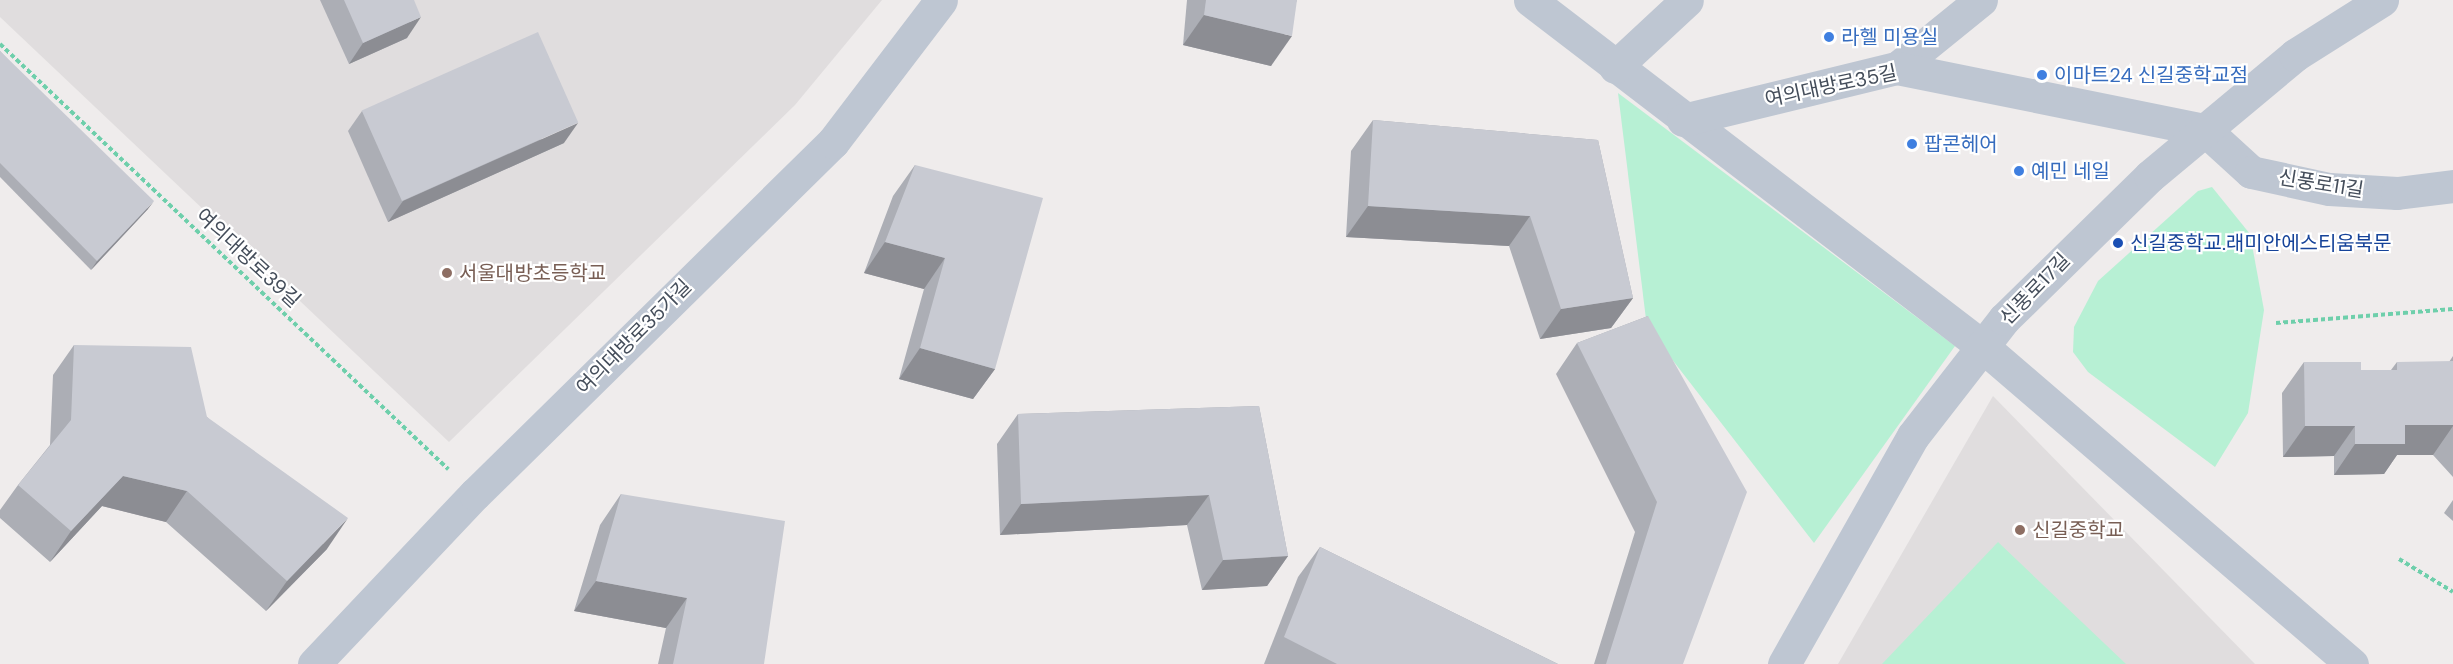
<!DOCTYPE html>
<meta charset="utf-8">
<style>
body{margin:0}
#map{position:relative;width:2453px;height:664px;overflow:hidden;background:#efecec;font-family:"DM Sans","Noto Sans KR",sans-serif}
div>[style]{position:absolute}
.education>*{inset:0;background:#e0ddde}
.green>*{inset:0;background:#b7f0d4}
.path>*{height:4px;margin-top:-2px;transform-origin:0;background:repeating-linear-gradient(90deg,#6ecfab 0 4.5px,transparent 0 7.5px)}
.minor>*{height:33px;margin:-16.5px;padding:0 16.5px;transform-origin:16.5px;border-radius:16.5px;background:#bec6d2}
.wall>*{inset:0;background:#acaeb5}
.shaded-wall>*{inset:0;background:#8c8d93}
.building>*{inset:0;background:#c8cad2;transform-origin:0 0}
.dots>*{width:16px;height:16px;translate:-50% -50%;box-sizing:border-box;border:3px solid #fff;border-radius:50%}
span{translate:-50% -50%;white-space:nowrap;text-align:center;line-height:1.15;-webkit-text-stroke:4.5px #fff;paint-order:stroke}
.shop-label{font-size:20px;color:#366cbe}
.left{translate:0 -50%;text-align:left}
.street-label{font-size:20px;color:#444d5a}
.transit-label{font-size:20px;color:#164399}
.education-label{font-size:20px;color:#785e54}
</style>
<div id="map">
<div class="education">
<div style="clip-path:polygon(0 0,882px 0,795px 105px,449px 442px,0 17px)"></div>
<div style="clip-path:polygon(1993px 396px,2255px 664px,1838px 664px)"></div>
</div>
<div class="green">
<div style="clip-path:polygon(1618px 93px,1955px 346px,1814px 543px,1647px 327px)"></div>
<div style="clip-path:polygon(2212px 187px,2250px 234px,2264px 310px,2248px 413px,2215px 467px,2088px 372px,2073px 352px,2074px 327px,2098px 281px,2198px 191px)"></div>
<div style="clip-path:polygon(1998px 542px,2126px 664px,1882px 664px)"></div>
</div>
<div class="path">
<div style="left:0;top:44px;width:618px;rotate:43.49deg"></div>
<div style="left:2276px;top:323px;width:178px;rotate:-4.5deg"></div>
<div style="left:2399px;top:559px;width:63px;rotate:31.4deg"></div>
</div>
<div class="minor">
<div style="left:1530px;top:0;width:569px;rotate:37.43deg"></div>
<div style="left:1982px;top:346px;width:488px;rotate:40.7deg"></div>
<div style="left:1615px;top:67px;width:98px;rotate:-42.9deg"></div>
<div style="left:1897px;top:68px;width:108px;rotate:-39deg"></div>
<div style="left:1683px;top:120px;width:220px;rotate:-13.7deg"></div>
<div style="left:1897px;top:68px;width:314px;rotate:11.4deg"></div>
<div style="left:2205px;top:130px;width:62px;rotate:42.4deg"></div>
<div style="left:2251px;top:172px;width:80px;rotate:12.3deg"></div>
<div style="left:2329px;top:189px;width:68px;rotate:3.4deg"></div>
<div style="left:2397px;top:193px;width:56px;rotate:-7.1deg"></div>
<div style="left:314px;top:664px;width:234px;rotate:-46.6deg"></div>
<div style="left:475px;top:494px;width:502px;rotate:-44.52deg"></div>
<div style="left:833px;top:142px;width:178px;rotate:-52.7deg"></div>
<div style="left:1784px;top:664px;width:262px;rotate:-60.5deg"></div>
<div style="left:1913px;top:436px;width:148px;rotate:-52.1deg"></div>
<div style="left:2004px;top:319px;width:204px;rotate:-44.4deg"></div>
<div style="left:2150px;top:176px;width:189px;rotate:-39.8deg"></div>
<div style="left:2295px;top:55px;width:103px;rotate:-32.3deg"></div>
</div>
<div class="wall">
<div style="clip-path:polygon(320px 0,414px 0,407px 38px,349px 64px)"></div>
<div style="clip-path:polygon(1187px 0,1297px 0,1271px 66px,1183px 45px)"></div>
<div style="clip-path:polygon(0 51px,148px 209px,91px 270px,0 177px)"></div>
<div style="clip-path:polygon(362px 111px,564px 143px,388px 222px,348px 131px)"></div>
<div style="clip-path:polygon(1373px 120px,1598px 140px,1633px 298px,1611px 328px,1540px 339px,1509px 246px,1346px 237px,1351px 151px)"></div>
<div style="clip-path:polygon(915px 165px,995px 369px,973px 399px,899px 379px,924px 289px,864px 273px,893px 196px)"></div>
<div style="clip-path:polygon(1648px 316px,1683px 664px,1594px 664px,1635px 532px,1556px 374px,1577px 343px)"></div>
<div style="clip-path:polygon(74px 345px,207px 417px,327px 549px,266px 611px,166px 522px,102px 506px,50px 562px,0 518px,0 510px,18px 485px,50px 445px,53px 375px)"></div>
<div style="clip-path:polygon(2453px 356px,2453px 477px,2433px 455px,2397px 455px,2384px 474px,2334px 475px,2334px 456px,2283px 457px,2282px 393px,2304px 362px,2361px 370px,2391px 370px,2397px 362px,2449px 362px)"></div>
<div style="clip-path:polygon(1259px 406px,1288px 556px,1267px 586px,1202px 590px,1187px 525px,1000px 535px,997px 444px,1018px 414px)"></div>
<div style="clip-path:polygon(621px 494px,764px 664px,658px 664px,666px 628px,574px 611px,600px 525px)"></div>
<div style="clip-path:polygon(2453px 500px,2453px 521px,2444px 513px)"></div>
<div style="clip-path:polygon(1320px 547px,1558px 664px,1264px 664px,1298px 577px)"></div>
</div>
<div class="shaded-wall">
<div style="clip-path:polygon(1204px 15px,1292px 36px,1271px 66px,1183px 45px)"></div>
<div style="clip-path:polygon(421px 17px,407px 38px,349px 64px,363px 43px)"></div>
<div style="clip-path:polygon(578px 123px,564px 143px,388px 222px,403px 201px)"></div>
<div style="clip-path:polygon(154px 201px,148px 209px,91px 270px,97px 261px)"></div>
<div style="clip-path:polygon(1368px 206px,1530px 216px,1509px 246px,1346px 237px)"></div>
<div style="clip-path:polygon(885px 242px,945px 258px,924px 289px,864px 273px)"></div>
<div style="clip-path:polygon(1633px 298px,1611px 328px,1540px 339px,1561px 309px)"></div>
<div style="clip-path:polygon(920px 348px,995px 369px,973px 399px,899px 379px)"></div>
<div style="clip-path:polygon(2405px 425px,2453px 425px,2453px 426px,2433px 455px,2397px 455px,2384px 474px,2334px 475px,2355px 444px)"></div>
<div style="clip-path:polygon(2305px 426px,2355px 426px,2334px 456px,2283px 457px)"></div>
<div style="clip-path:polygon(123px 476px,187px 491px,166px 522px,102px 506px,50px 562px,71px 531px)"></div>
<div style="clip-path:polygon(1209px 495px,1187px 525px,1000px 535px,1021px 504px)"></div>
<div style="clip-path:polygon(348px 518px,327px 549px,266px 611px,287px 581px)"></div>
<div style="clip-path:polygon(1288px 556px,1267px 586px,1202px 590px,1223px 560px)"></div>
<div style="clip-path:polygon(596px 581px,687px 598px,666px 628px,574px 611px)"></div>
</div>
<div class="building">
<div style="clip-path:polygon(344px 0,414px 0,421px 17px,363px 43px)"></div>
<div style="clip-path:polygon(1206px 0,1297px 0,1292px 36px,1204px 15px)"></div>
<div style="left:538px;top:32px;width:99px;height:193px;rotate:66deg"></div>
<div style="clip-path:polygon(0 51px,154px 201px,97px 261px,0 163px)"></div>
<div style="clip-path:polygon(1373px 120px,1598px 140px,1633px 298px,1561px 309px,1530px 216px,1368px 206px)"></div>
<div style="clip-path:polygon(915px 165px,1043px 198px,995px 369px,920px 348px,945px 258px,885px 242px)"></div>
<div style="clip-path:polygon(1648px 316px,1747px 492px,1683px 664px,1606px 664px,1657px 502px,1577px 343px)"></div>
<div style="clip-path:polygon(74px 345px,191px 347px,207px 417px,348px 518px,287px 581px,187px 491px,123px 476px,71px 531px,18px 485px,71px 420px)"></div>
<div style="clip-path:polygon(2453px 361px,2453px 425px,2405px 425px,2405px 444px,2355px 444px,2355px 426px,2305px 426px,2304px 362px,2361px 362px,2361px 370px,2397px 370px,2397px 362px)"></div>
<div style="clip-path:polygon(1259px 406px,1288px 556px,1223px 560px,1209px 495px,1021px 504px,1018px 414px)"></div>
<div style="clip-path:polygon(621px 494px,785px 521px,764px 664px,673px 664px,687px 598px,596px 581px)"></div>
<div style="clip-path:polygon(1320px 547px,1558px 664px,1337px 664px,1284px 637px)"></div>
</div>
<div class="dots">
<div style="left:1829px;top:37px;background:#3f7fe0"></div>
<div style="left:2042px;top:75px;background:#3f7fe0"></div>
<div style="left:1912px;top:144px;background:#3f7fe0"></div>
<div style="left:2019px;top:171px;background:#3f7fe0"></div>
<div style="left:2118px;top:243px;background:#1a4fb4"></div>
<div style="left:447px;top:273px;background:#8d6e63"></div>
<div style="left:2020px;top:530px;background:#8d6e63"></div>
</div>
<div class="shop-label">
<span class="left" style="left:1841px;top:37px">라헬 미용실</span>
<span class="left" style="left:2054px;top:75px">이마트24 신길중학교점</span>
<span class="left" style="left:1924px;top:144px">팝콘헤어</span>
<span class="left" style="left:2031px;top:171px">예민 네일</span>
</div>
<div class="street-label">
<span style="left:1831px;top:86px;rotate:-12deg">여의대방로35길</span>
<span style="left:2321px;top:184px;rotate:9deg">신풍로11길</span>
<span style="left:248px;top:258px;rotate:43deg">여의대방로39길</span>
<span style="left:2035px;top:289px;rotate:-46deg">신풍로17길</span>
<span style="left:634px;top:337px;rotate:-45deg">여의대방로35가길</span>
</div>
<div class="transit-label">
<span class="left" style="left:2130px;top:243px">신길중학교.래미안에스티움북문</span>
</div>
<div class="education-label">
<span class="left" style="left:459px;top:273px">서울대방초등학교</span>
<span class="left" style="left:2032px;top:530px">신길중학교</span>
</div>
</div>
